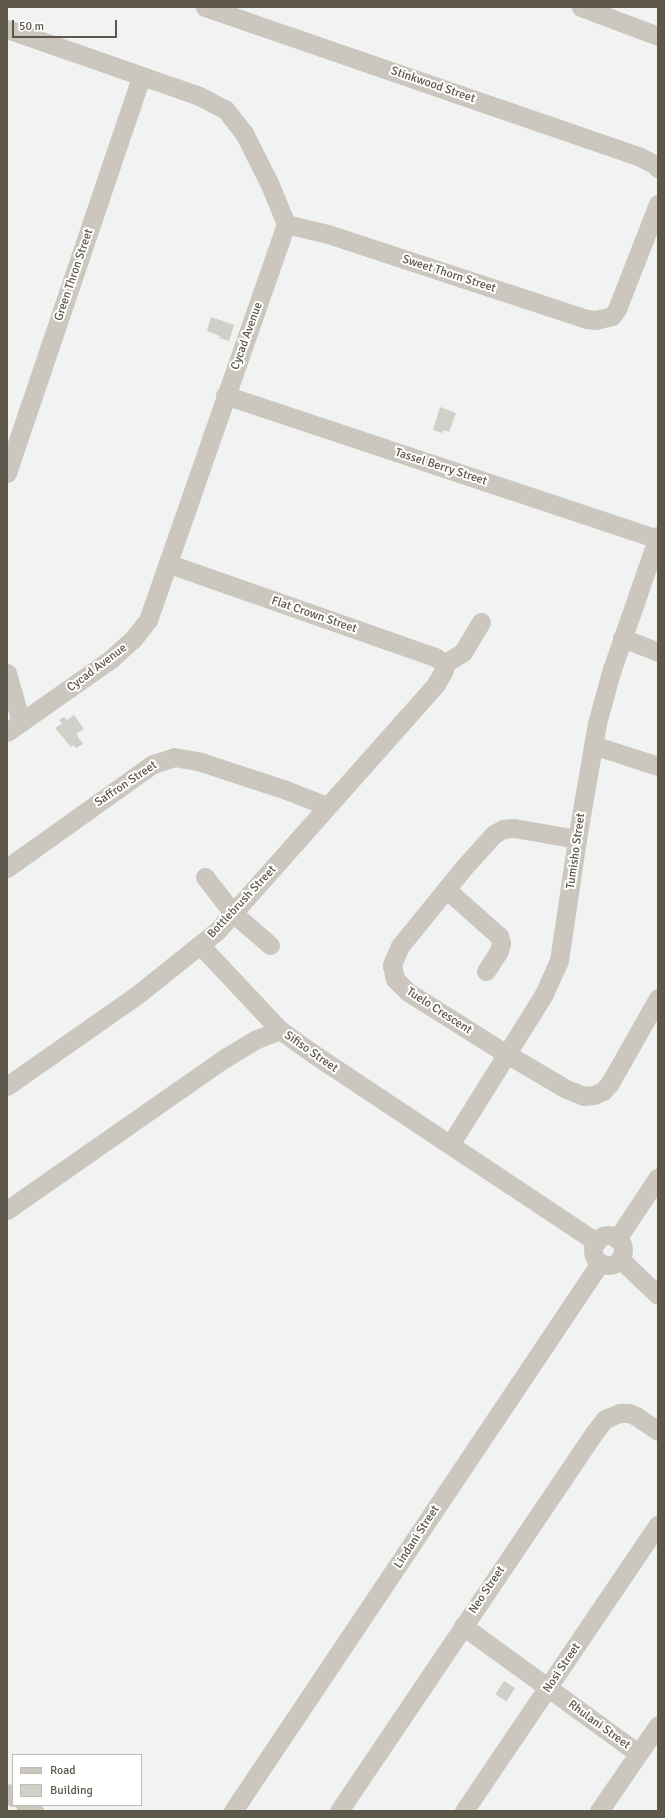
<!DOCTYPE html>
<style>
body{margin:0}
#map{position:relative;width:665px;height:1818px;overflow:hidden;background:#f1f3f3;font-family:Signika,sans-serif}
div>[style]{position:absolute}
.building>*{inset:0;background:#d0cfc8;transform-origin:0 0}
.minor>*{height:19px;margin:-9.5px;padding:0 9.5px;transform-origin:9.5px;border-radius:9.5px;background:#ccc7be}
.minor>.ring{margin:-9.5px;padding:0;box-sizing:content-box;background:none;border:19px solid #ccc7be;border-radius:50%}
span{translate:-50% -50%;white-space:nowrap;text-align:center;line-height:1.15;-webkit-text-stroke:4px #fff;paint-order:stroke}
.street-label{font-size:12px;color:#5d574a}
.frame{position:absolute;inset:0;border:8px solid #5d574a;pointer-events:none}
.legend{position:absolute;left:12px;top:1754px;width:130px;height:52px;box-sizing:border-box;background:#fff;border:1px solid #bebcb7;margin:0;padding:5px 7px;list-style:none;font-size:12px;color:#5d574a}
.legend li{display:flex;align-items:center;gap:8px;height:20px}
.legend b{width:20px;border:1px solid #bebcb7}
.scale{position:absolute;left:12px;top:20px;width:105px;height:18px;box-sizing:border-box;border:2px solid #5d574a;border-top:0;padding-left:5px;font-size:12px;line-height:14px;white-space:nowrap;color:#5d574a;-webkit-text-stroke:3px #fff;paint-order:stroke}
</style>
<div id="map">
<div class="building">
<div style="clip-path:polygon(211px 317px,234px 325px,229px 341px,219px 338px,220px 336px,207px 331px)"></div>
<div style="clip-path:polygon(440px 407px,456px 413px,449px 432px,444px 430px,442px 433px,433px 430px)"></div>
<div style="clip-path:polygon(74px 715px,84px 729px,76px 734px,83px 744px,76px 748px,74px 745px,71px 747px,55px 728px,62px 724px,59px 720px,64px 717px,67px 720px)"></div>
<div style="left:504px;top:1681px;width:13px;height:16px;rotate:32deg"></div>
</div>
<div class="minor">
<div style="left:205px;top:7px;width:460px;rotate:19deg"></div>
<div style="left:640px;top:157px;width:16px;rotate:27deg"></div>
<div style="left:654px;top:164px;width:6px;rotate:45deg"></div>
<div style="left:581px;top:7px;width:82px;rotate:20.6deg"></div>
<div style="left:7px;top:29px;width:203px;rotate:19.2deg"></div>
<div style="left:199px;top:96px;width:29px;rotate:27deg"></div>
<div style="left:225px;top:109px;width:31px;rotate:52deg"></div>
<div style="left:244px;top:133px;width:58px;rotate:63.4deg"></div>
<div style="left:270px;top:185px;width:42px;rotate:67.7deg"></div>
<div style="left:286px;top:224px;width:419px;rotate:109.2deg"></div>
<div style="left:148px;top:620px;width:24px;rotate:128deg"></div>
<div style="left:133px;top:639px;width:30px;rotate:138deg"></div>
<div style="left:111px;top:659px;width:127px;rotate:144.9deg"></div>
<div style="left:286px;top:224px;width:43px;rotate:13.4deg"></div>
<div style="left:328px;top:234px;width:273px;rotate:18.2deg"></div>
<div style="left:587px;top:319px;width:9px;rotate:6deg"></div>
<div style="left:596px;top:320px;width:16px;rotate:-14deg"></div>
<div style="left:612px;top:316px;width:9px;rotate:-54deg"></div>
<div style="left:617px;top:309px;width:113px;rotate:-68.7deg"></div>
<div style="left:225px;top:395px;width:456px;rotate:18.4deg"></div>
<div style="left:7px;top:473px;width:418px;rotate:-71.3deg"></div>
<div style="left:622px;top:638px;width:39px;rotate:21deg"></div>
<div style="left:444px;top:664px;width:22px;rotate:-32deg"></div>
<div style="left:463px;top:652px;width:35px;rotate:-59deg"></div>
<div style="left:7px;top:673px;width:51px;rotate:74.1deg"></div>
<div style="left:593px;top:745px;width:68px;rotate:17.9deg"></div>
<div style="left:577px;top:839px;width:64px;rotate:-170.1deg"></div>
<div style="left:514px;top:828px;width:11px;rotate:175deg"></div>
<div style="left:503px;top:829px;width:10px;rotate:151deg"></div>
<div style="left:494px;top:834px;width:43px;rotate:132.2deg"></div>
<div style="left:465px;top:866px;width:103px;rotate:129.1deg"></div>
<div style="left:400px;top:946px;width:21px;rotate:113deg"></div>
<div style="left:392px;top:965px;width:14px;rotate:78deg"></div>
<div style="left:395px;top:979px;width:18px;rotate:45deg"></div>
<div style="left:408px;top:992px;width:115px;rotate:32.2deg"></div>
<div style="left:505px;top:1053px;width:71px;rotate:30.5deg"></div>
<div style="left:566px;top:1089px;width:19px;rotate:21deg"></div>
<div style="left:584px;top:1096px;width:10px;rotate:-6deg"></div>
<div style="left:594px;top:1095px;width:10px;rotate:-24deg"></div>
<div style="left:603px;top:1091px;width:11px;rotate:-49deg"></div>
<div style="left:610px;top:1083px;width:98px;rotate:-60.5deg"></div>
<div style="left:7px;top:868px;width:179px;rotate:-35.5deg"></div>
<div style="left:153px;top:764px;width:22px;rotate:-18deg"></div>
<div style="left:174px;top:757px;width:27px;rotate:10deg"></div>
<div style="left:201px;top:762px;width:89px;rotate:18.2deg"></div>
<div style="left:286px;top:790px;width:44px;rotate:21.3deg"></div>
<div style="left:205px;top:877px;width:46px;rotate:52.1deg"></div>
<div style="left:233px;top:913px;width:49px;rotate:40.9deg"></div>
<div style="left:446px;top:889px;width:71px;rotate:41.6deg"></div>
<div style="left:499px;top:936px;width:7px;rotate:74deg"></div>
<div style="left:501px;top:943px;width:8px;rotate:104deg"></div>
<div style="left:499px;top:951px;width:24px;rotate:123deg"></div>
<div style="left:201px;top:946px;width:115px;rotate:46.8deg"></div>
<div style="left:7px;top:1086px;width:159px;rotate:-35deg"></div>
<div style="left:137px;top:995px;width:102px;rotate:-38.7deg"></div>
<div style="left:217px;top:931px;width:330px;rotate:-48.4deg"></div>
<div style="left:436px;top:684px;width:16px;rotate:-60deg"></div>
<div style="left:444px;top:670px;width:6px;rotate:-90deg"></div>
<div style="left:444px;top:664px;width:4px;rotate:-135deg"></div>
<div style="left:441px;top:661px;width:7px;rotate:-146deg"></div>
<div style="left:435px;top:657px;width:282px;rotate:-160.7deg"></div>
<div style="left:450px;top:1145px;width:178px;rotate:-58.1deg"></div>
<div style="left:544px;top:994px;width:36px;rotate:-66deg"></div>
<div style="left:559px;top:961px;width:123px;rotate:-81.6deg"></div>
<div style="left:577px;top:839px;width:118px;rotate:-80.2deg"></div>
<div style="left:597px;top:723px;width:56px;rotate:-74.5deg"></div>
<div style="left:612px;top:669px;width:141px;rotate:-70.9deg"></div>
<div style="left:7px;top:1210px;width:266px;rotate:-34.9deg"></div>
<div style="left:225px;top:1058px;width:37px;rotate:-31deg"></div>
<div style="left:257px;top:1039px;width:25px;rotate:-21deg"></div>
<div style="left:280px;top:1030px;width:43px;rotate:35.5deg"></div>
<div style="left:315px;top:1055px;width:338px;rotate:33.6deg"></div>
<div class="ring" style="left:593px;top:1235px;width:11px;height:11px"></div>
<div style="left:617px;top:1239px;width:74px;rotate:-56.5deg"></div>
<div style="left:620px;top:1259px;width:52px;rotate:43.5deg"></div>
<div style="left:463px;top:1626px;width:216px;rotate:36deg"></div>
<div style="left:7px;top:1793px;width:7px;rotate:34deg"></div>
<div style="left:25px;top:1805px;width:11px;rotate:34deg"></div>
<div style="left:233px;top:1811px;width:660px;rotate:-56.19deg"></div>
<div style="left:339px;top:1811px;width:456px;rotate:-56deg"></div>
<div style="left:594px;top:1433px;width:18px;rotate:-52deg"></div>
<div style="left:605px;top:1419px;width:16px;rotate:-22deg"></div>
<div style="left:620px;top:1413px;width:9px"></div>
<div style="left:629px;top:1413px;width:8px;rotate:23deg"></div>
<div style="left:636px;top:1416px;width:27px;rotate:34deg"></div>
<div style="left:464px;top:1811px;width:346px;rotate:-55.9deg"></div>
<div style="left:599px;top:1811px;width:104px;rotate:-55.5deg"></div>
</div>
<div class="street-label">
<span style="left:433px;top:85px;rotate:19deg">Stinkwood Street</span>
<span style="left:449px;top:274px;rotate:18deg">Sweet Thorn Street</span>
<span style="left:74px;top:275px;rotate:-71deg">Green Thron Street</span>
<span style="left:247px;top:336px;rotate:-70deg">Cycad Avenue</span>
<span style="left:441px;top:467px;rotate:18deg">Tassel Berry Street</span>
<span style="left:314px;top:615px;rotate:19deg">Flat Crown Street</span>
<span style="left:97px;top:668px;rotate:-37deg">Cycad Avenue</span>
<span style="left:126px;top:784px;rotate:-34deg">Saffron Street</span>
<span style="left:576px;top:851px;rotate:-82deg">Tumisho Street</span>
<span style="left:242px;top:902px;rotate:-47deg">Bottlebrush Street</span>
<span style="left:439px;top:1011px;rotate:33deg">Tuelo Crescent</span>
<span style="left:311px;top:1052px;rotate:35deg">Sifiso Street</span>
<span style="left:417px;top:1537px;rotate:-57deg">Lindani Street</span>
<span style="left:487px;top:1590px;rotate:-56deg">Neo Street</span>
<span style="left:562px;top:1668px;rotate:-56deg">Nosi Street</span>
<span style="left:599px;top:1725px;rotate:36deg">Rhulani Street</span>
</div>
<div class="frame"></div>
<ul class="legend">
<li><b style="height:5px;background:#ccc7be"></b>Road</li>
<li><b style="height:11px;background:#d0cfc8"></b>Building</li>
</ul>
<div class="scale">50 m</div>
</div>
